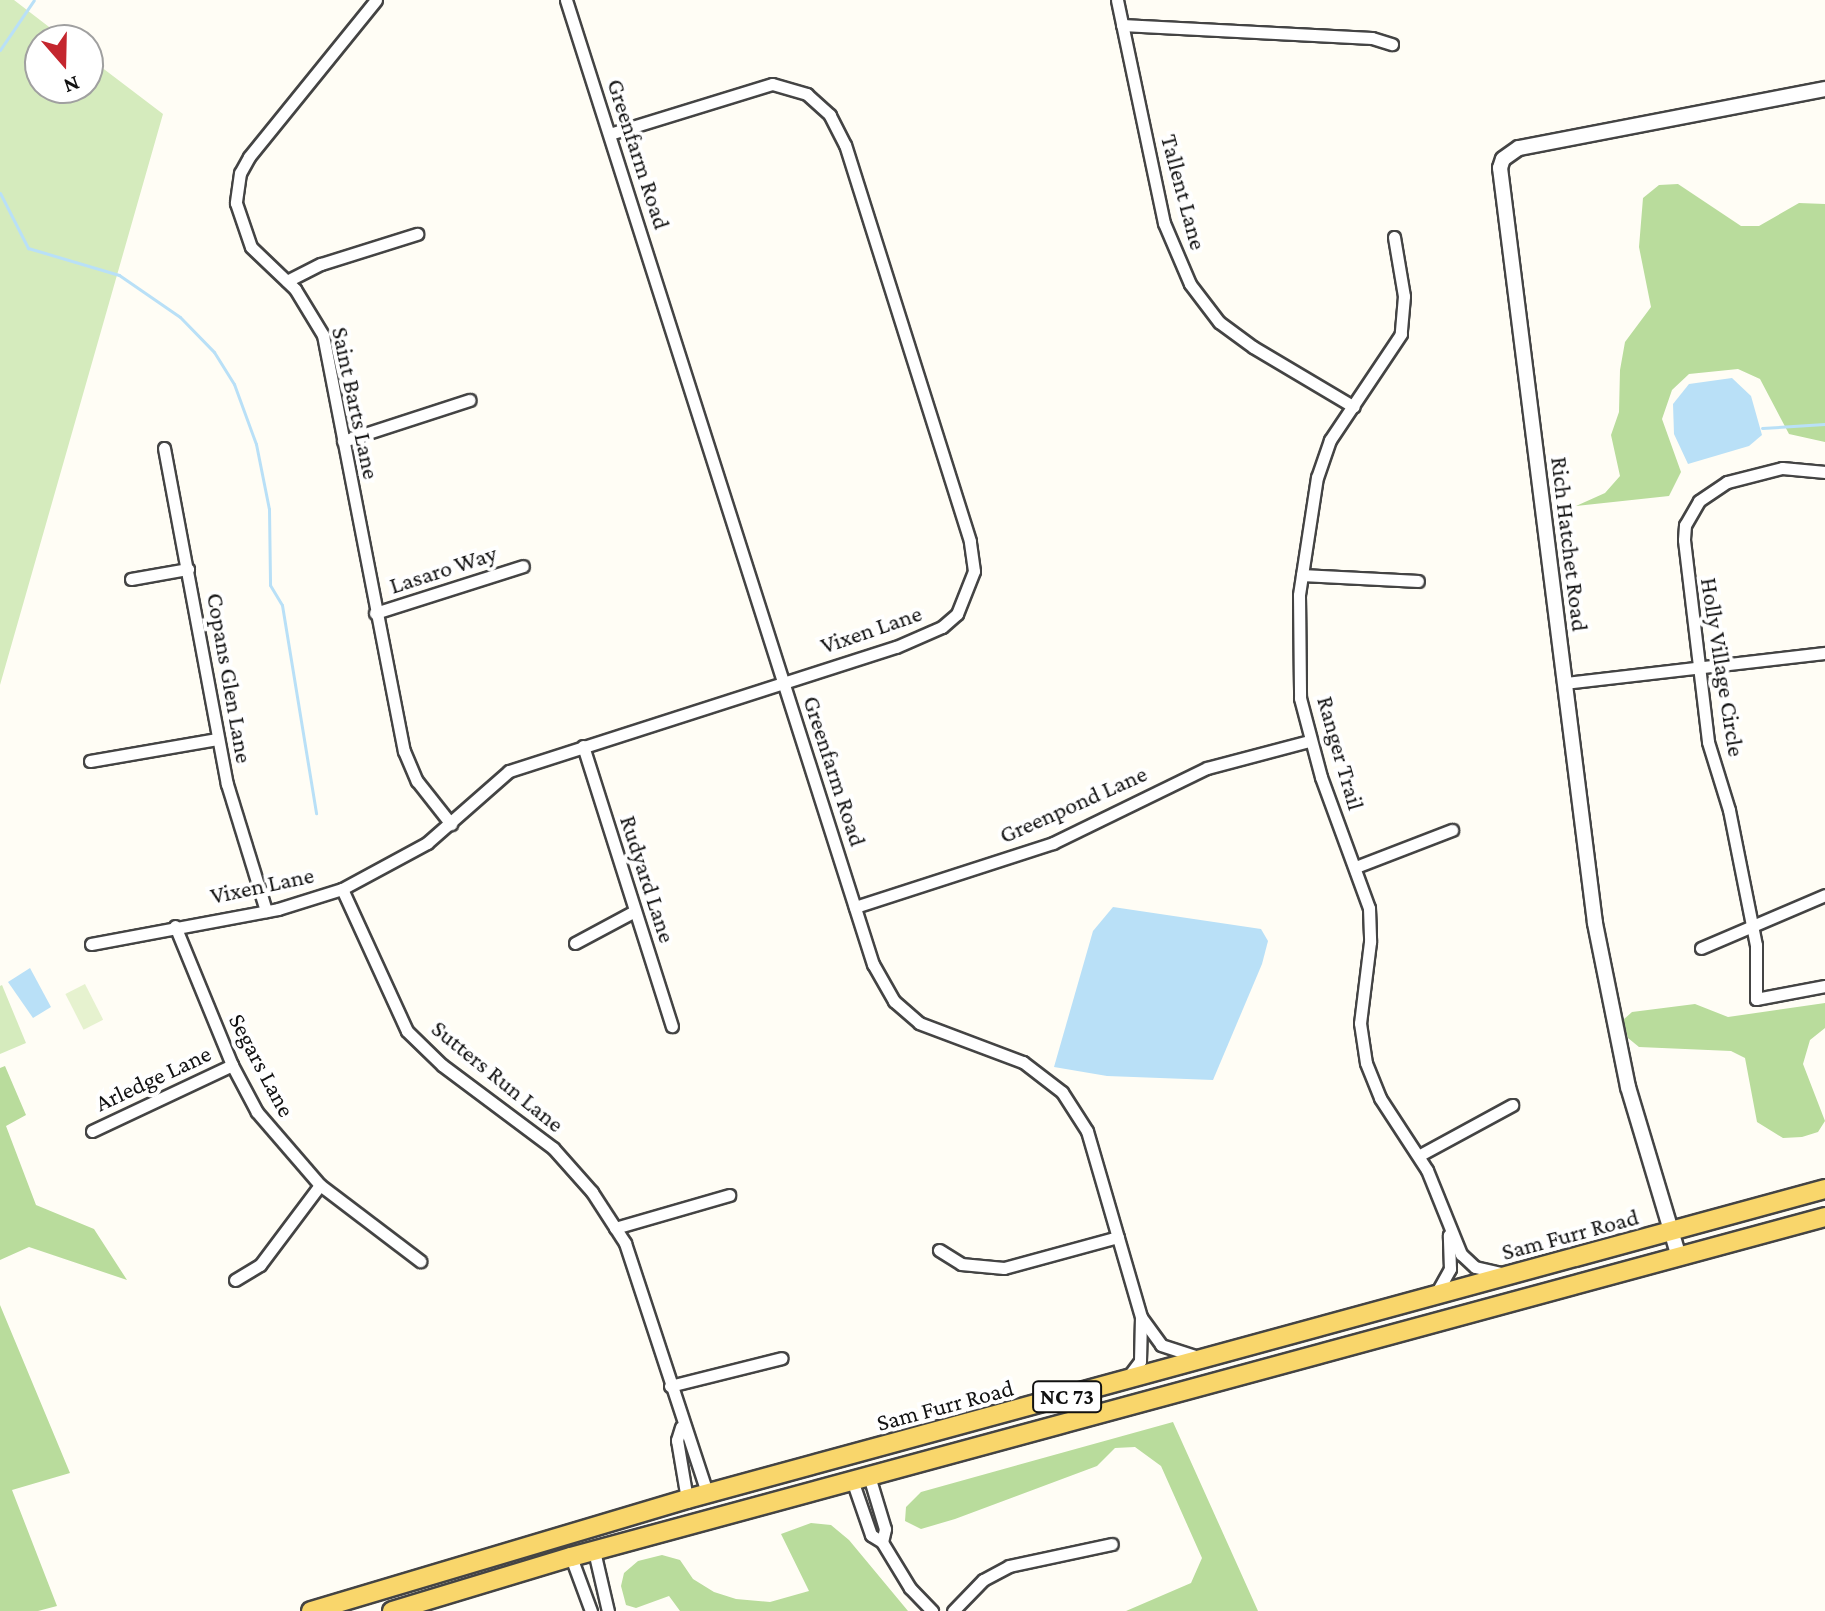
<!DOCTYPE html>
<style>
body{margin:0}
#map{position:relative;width:1825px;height:1611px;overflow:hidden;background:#fffdf5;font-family:"Crimson Pro",serif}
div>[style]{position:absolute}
.green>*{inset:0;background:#d5ebbd}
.forest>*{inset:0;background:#b9dc9c}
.pitch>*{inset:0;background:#e6f2cf;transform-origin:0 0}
.water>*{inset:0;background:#b9e0f7}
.stream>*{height:3px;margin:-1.5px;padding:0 1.5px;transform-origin:1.5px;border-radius:1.5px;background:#b9e0f7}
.roads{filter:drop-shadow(2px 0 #444) drop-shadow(-2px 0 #444) drop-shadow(0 2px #444) drop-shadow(0 -2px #444)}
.minor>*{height:11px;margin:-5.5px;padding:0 5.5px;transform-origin:5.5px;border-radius:5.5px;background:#fff}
.tertiary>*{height:14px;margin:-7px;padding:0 7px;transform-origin:7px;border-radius:7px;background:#fff}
.primary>*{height:18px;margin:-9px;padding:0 9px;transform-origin:9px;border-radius:9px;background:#f9d66b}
span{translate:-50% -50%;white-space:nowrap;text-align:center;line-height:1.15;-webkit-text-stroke:8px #fff;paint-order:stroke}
.shield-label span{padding:2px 6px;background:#fff;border:2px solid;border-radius:6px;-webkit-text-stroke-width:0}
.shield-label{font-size:22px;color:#111;font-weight:700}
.street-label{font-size:24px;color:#111}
.north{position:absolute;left:24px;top:24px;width:80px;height:80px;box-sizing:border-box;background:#fff;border:2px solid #a0a0a0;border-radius:50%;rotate:160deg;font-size:22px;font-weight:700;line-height:32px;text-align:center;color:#111}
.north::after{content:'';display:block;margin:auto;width:28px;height:36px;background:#c4262e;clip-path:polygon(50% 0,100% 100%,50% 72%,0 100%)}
</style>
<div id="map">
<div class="green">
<div style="clip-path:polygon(0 0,14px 0,66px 40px,40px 40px,40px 88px,88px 88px,88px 57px,163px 114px,0 685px)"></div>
<div style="clip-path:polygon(2px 985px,26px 1043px,0 1054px,0 986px)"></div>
</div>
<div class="forest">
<div style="clip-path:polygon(1678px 184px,1741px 226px,1759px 226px,1799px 203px,1825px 204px,1825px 442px,1789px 434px,1760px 379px,1738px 369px,1689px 374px,1672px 390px,1662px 419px,1681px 472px,1669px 496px,1576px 506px,1605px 493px,1620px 476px,1611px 435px,1619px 412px,1620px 370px,1625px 342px,1651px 307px,1639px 247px,1643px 198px,1659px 185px)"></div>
<div style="clip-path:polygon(1825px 1003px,1825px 1028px,1810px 1040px,1803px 1064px,1825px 1121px,1818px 1132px,1802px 1137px,1783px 1138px,1757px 1122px,1745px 1058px,1731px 1051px,1639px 1047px,1628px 1038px,1623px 1020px,1632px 1012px,1695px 1004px,1728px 1017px)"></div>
<div style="clip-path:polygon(5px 1066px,26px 1115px,6px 1126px,36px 1205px,94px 1229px,127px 1280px,29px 1247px,0 1260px,0 1068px)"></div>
<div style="clip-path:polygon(0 1305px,70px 1473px,12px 1490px,57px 1606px,38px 1611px,0 1611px)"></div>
<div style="clip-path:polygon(1173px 1422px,1258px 1611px,1126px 1611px,1191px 1583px,1202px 1558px,1161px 1466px,1135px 1447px,1115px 1448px,1097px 1466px,955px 1519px,921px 1529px,905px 1521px,906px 1507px,921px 1492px)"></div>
<div style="clip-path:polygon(811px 1523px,831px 1525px,849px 1540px,908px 1611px,680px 1611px,669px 1596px,636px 1608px,626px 1605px,621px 1586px,624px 1573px,638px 1561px,662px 1555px,680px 1560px,693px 1579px,714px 1592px,736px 1599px,770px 1602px,809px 1591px,781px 1534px)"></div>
</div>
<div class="pitch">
<div style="left:85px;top:984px;width:40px;height:22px;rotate:63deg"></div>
</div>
<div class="water">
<div style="clip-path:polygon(1732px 378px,1751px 396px,1762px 435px,1749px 446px,1688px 464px,1674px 434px,1673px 404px,1689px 384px)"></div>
<div style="clip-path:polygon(1113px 907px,1261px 929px,1268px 941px,1262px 964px,1213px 1080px,1107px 1076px,1054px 1067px,1093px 931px)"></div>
<div style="clip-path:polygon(30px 968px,51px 1007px,33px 1018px,8px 982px)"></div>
</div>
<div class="stream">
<div style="left:0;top:50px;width:60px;rotate:-55.8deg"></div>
<div style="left:0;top:193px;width:62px;rotate:63deg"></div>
<div style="left:28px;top:248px;width:95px;rotate:16.5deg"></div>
<div style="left:119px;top:275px;width:74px;rotate:34.5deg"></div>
<div style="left:180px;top:317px;width:49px;rotate:45.8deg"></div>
<div style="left:214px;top:352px;width:38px;rotate:58deg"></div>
<div style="left:234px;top:384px;width:64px;rotate:69.9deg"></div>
<div style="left:256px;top:444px;width:66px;rotate:78.7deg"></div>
<div style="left:269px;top:509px;width:76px;rotate:89.2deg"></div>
<div style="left:270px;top:585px;width:23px;rotate:59deg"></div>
<div style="left:282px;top:605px;width:211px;rotate:80.7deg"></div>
<div style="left:1762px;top:428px;width:63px;rotate:-3.6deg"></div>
</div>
<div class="roads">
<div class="minor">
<div style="left:376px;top:0;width:202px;rotate:129deg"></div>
<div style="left:249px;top:157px;width:18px;rotate:119deg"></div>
<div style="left:240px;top:173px;width:30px;rotate:98deg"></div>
<div style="left:236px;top:203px;width:46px;rotate:71.2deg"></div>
<div style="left:251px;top:247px;width:61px;rotate:43.7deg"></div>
<div style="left:295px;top:289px;width:54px;rotate:58.7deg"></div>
<div style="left:323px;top:335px;width:424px;rotate:79deg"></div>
<div style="left:404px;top:751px;width:33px;rotate:67deg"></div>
<div style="left:417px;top:781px;width:55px;rotate:51.7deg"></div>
<div style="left:566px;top:0;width:1012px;rotate:72.34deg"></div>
<div style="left:873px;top:964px;width:43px;rotate:60.4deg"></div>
<div style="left:894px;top:1001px;width:33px;rotate:41deg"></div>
<div style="left:919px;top:1023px;width:111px;rotate:20.6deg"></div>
<div style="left:1023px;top:1062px;width:49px;rotate:37.6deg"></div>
<div style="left:1062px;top:1092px;width:46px;rotate:57.3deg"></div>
<div style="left:1087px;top:1131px;width:194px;rotate:73.8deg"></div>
<div style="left:1141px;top:1317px;width:34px;rotate:54deg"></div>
<div style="left:1161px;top:1345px;width:39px;rotate:18deg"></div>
<div style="left:1117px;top:0;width:228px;rotate:78.1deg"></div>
<div style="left:1164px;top:223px;width:66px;rotate:66.9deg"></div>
<div style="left:1190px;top:284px;width:48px;rotate:52.7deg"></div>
<div style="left:1219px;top:322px;width:42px;rotate:36.3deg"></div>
<div style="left:1253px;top:347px;width:117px;rotate:30.7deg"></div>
<div style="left:1122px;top:25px;width:250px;rotate:3deg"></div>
<div style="left:1372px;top:38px;width:21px;rotate:17deg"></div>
<div style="left:1394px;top:237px;width:60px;rotate:80.4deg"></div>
<div style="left:1404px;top:296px;width:38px;rotate:95deg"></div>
<div style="left:1401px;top:334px;width:128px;rotate:123.8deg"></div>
<div style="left:1330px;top:440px;width:39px;rotate:109deg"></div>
<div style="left:1317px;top:477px;width:119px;rotate:98.7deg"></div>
<div style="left:1299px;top:595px;width:103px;rotate:89.4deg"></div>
<div style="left:1300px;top:698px;width:82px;rotate:75.1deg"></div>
<div style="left:1321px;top:777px;width:140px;rotate:69.9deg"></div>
<div style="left:1369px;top:908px;width:34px;rotate:88deg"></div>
<div style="left:1370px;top:942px;width:82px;rotate:97deg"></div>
<div style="left:1360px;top:1023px;width:40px;rotate:81.5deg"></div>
<div style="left:1366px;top:1063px;width:38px;rotate:68deg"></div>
<div style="left:1380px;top:1098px;width:86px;rotate:56.9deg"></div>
<div style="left:1427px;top:1170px;width:91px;rotate:68deg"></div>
<div style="left:1461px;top:1254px;width:19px;rotate:43deg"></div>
<div style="left:1475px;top:1267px;width:27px;rotate:13deg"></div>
<div style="left:287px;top:281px;width:38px;rotate:-27deg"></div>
<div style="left:321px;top:264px;width:101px;rotate:-17.4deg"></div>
<div style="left:343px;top:441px;width:133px;rotate:-18deg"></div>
<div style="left:164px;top:448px;width:342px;rotate:79.4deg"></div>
<div style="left:227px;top:784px;width:133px;rotate:72.9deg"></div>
<div style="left:1825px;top:472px;width:43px;rotate:-174.7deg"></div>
<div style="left:1782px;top:468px;width:57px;rotate:165.7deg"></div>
<div style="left:1727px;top:482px;width:34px;rotate:146deg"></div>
<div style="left:1699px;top:501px;width:28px;rotate:120deg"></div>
<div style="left:1685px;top:525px;width:15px;rotate:94deg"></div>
<div style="left:1684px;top:540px;width:203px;rotate:83.2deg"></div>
<div style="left:1708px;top:742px;width:71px;rotate:72.8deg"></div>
<div style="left:1729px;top:810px;width:138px;rotate:78.7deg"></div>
<div style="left:1756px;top:945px;width:54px;rotate:90deg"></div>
<div style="left:1756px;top:999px;width:70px;rotate:-10.7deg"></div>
<div style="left:1302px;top:575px;width:116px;rotate:3deg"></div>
<div style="left:131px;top:579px;width:58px;rotate:-10deg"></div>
<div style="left:375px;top:613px;width:155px;rotate:-17.6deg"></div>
<div style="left:1565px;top:683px;width:262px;rotate:-6.6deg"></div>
<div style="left:583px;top:746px;width:294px;rotate:72.4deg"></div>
<div style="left:90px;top:761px;width:129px;rotate:-9.8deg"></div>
<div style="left:1356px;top:867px;width:103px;rotate:-21.1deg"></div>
<div style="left:342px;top:889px;width:156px;rotate:65.4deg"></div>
<div style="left:407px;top:1031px;width:49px;rotate:44.2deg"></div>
<div style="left:442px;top:1065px;width:139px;rotate:36.8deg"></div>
<div style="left:553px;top:1148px;width:59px;rotate:48.4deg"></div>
<div style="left:592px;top:1192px;width:61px;rotate:57.1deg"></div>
<div style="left:625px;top:1243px;width:265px;rotate:71.8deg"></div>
<div style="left:855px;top:907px;width:208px;rotate:-17.9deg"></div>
<div style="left:1053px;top:843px;width:171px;rotate:-26deg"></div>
<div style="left:1207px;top:768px;width:106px;rotate:-14.8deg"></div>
<div style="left:175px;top:926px;width:150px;rotate:67.7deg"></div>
<div style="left:232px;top:1065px;width:53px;rotate:62deg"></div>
<div style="left:257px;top:1112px;width:96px;rotate:49.2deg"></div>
<div style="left:320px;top:1185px;width:126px;rotate:37.2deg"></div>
<div style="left:575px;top:943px;width:68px;rotate:-28.1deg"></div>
<div style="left:91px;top:944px;width:190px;rotate:-10.6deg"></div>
<div style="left:278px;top:909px;width:67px;rotate:-17.4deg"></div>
<div style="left:342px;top:889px;width:97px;rotate:-28.4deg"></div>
<div style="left:427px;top:843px;width:109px;rotate:-41.3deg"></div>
<div style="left:509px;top:771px;width:406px;rotate:-17.8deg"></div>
<div style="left:896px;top:647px;width:50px;rotate:-23.5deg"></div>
<div style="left:942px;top:627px;width:20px;rotate:-41deg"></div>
<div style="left:957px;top:614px;width:46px;rotate:-68.4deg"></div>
<div style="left:974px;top:571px;width:30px;rotate:-98deg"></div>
<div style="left:970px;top:541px;width:415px;rotate:-107.5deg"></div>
<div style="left:845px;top:145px;width:34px;rotate:-117deg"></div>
<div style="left:830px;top:115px;width:31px;rotate:-138deg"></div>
<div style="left:807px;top:94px;width:36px;rotate:-164deg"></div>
<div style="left:772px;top:84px;width:170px;rotate:162.9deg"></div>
<div style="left:1701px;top:948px;width:135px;rotate:-23.1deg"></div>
<div style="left:92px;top:1131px;width:155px;rotate:-25.2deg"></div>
<div style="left:1420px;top:1155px;width:105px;rotate:-28.5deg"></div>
<div style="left:615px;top:1228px;width:119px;rotate:-16.1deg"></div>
<div style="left:939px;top:1250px;width:26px;rotate:32deg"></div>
<div style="left:961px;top:1264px;width:43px;rotate:5.3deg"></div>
<div style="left:1004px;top:1268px;width:118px;rotate:-15.2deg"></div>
<div style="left:235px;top:1280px;width:29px;rotate:-31deg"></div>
<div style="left:260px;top:1265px;width:100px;rotate:-53.1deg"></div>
<div style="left:1436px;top:1294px;width:29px;rotate:-61deg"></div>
<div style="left:1450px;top:1269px;width:34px;rotate:-92deg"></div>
<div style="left:1128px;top:1377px;width:20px;rotate:-53deg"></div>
<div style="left:1140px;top:1361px;width:44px;rotate:-88.7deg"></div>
<div style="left:670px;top:1386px;width:115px;rotate:-14deg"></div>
<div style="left:681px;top:1427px;width:14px;rotate:107deg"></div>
<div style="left:677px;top:1440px;width:60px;rotate:80.4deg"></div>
<div style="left:869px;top:1476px;width:55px;rotate:73.2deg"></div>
<div style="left:885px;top:1529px;width:13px;rotate:103deg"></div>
<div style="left:852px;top:1480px;width:58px;rotate:70.9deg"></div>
<div style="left:871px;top:1535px;width:13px;rotate:32deg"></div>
<div style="left:882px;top:1542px;width:54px;rotate:58.7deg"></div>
<div style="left:910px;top:1588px;width:32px;rotate:46deg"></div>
<div style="left:594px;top:1551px;width:62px;rotate:76.9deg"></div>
<div style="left:571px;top:1557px;width:58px;rotate:69.7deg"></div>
<div style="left:953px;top:1611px;width:43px;rotate:-45.9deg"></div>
<div style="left:983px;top:1580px;width:30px;rotate:-28deg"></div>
<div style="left:1009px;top:1566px;width:105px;rotate:-12.1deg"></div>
</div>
<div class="tertiary">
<div style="left:1679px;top:1257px;width:177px;rotate:-106.7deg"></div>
<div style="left:1628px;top:1087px;width:167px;rotate:-101.4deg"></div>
<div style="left:1595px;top:923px;width:761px;rotate:-97.17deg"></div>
<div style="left:1500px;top:168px;width:9px;rotate:-72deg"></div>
<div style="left:1503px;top:159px;width:19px;rotate:-35deg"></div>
<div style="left:1519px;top:148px;width:312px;rotate:-10.9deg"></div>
</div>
<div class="primary">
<div style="left:311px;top:1611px;width:392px;rotate:-16.6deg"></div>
<div style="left:687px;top:1499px;width:1179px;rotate:-15.24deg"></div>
<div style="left:392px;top:1611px;width:187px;rotate:-16.8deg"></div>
<div style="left:571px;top:1557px;width:1299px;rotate:-15.17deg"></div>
</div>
</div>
<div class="shield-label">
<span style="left:1067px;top:1397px">NC 73</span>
</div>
<div class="street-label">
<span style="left:639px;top:154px;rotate:72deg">Greenfarm Road</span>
<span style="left:1184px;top:192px;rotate:75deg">Tallent Lane</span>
<span style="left:356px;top:403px;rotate:78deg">Saint Barts Lane</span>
<span style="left:1570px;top:544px;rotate:83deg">Rich Hatchet Road</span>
<span style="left:443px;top:569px;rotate:-18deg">Lasaro Way</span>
<span style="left:871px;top:629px;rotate:-19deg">Vixen Lane</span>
<span style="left:1723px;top:667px;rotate:81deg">Holly Village Circle</span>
<span style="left:230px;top:678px;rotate:80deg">Copans Glen Lane</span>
<span style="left:1341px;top:753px;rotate:74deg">Ranger Trail</span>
<span style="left:835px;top:771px;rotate:72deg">Greenfarm Road</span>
<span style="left:1073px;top:804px;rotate:-24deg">Greenpond Lane</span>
<span style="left:648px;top:879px;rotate:72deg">Rudyard Lane</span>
<span style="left:262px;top:885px;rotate:-12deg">Vixen Lane</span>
<span style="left:262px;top:1065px;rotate:62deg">Segars Lane</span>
<span style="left:498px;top:1076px;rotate:39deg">Sutters Run Lane</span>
<span style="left:153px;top:1078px;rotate:-25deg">Arledge Lane</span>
<span style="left:1570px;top:1234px;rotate:-15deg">Sam Furr Road</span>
<span style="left:945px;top:1405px;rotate:-15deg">Sam Furr Road</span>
</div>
<div class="north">N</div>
</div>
